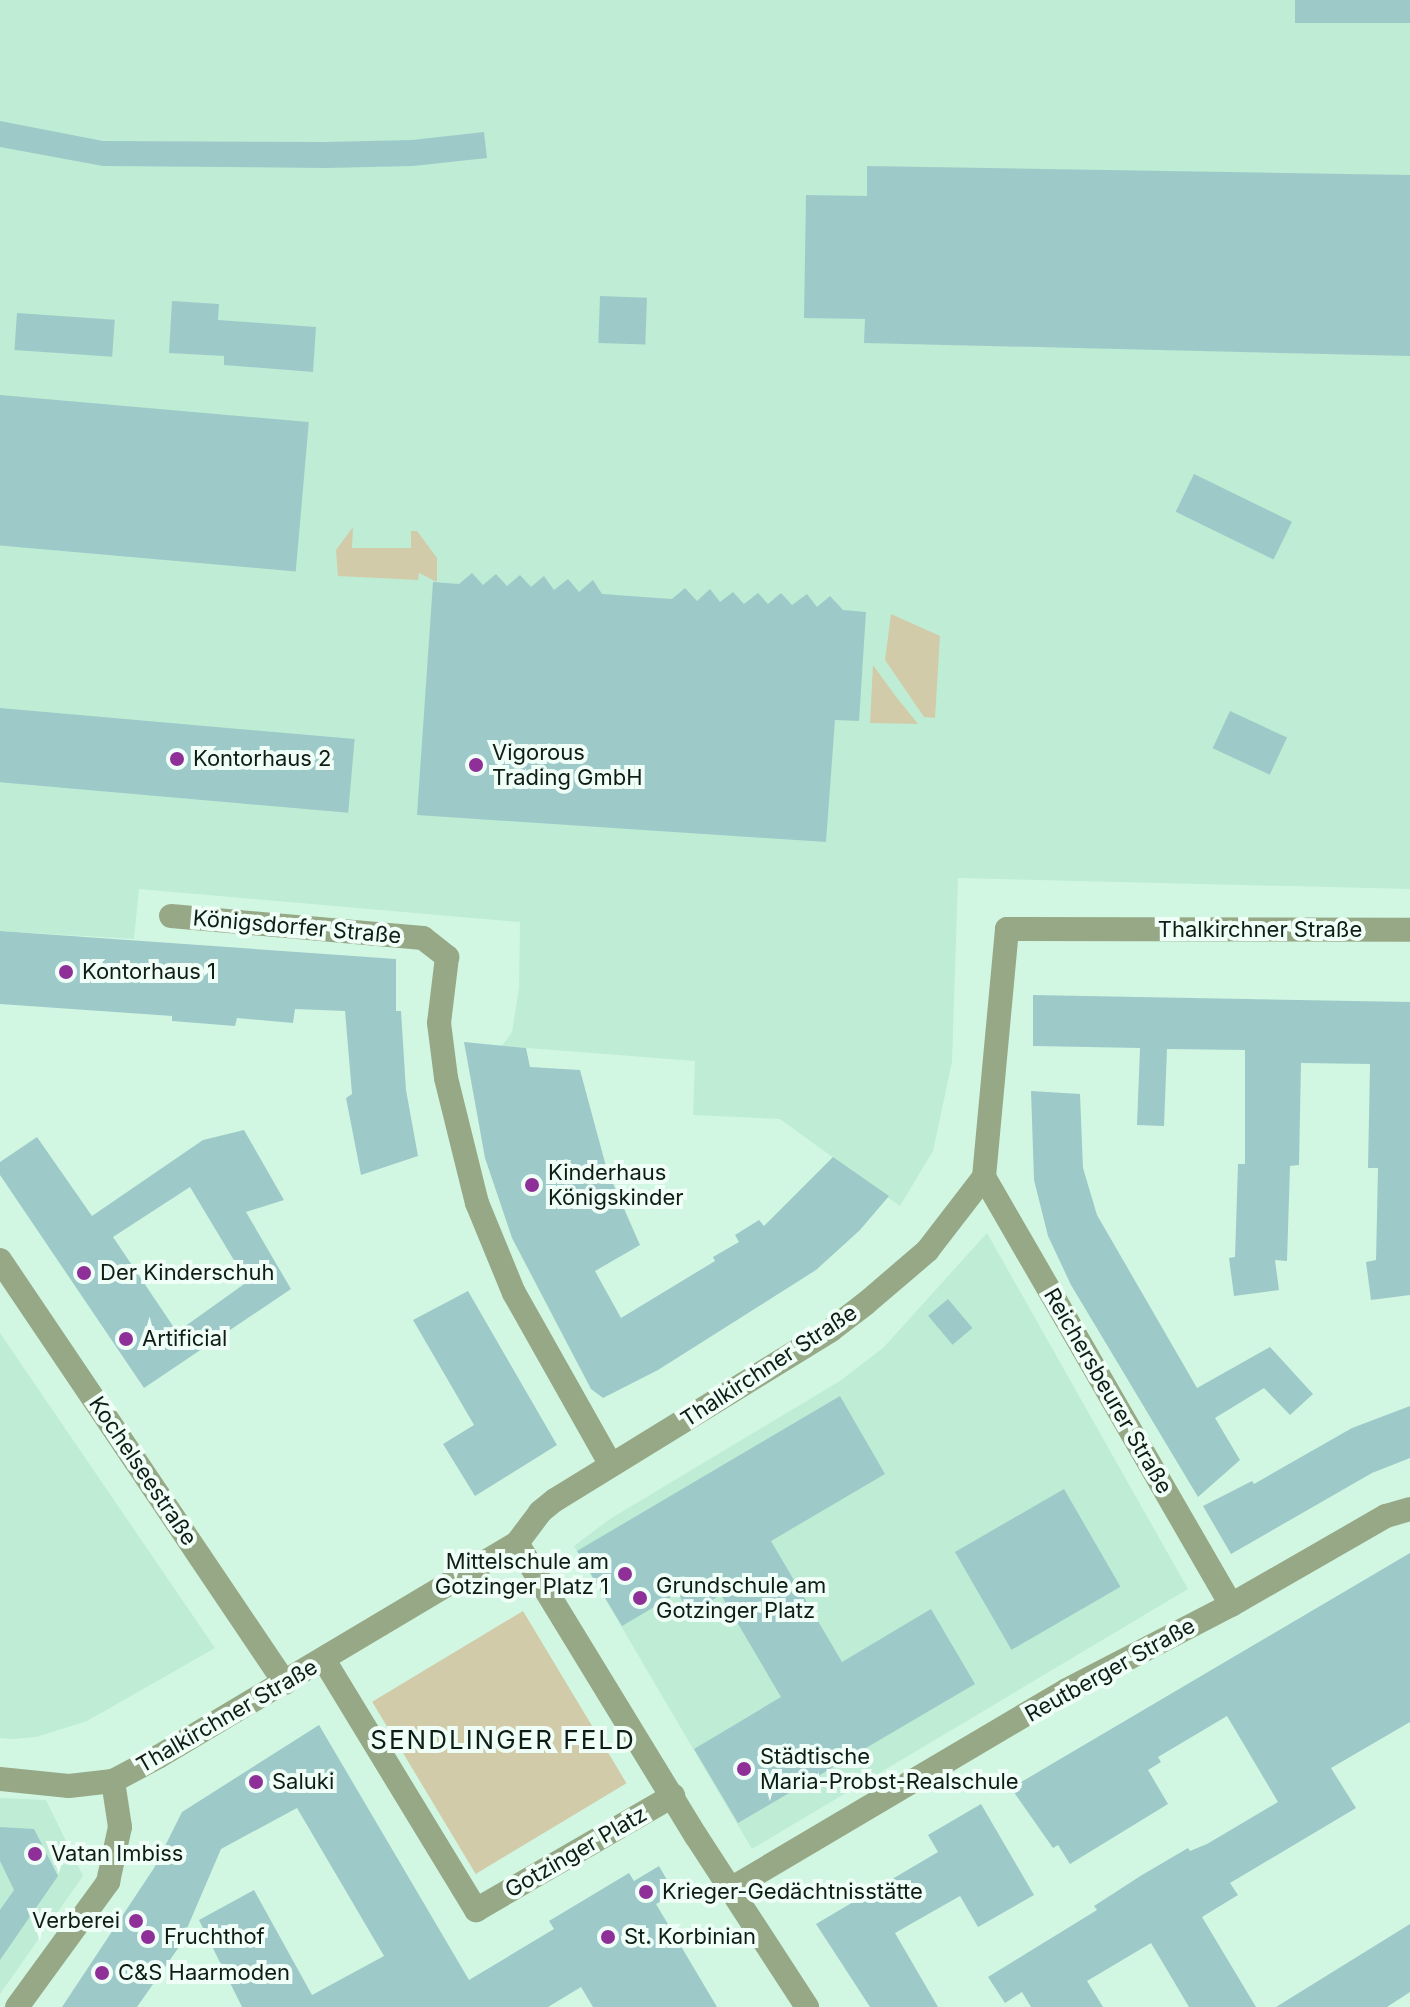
<!DOCTYPE html>
<meta charset="utf-8">
<style>
body{margin:0}
#map{position:relative;width:1410px;height:2007px;overflow:hidden;background:#d1f7e3;font-family:Inter,sans-serif}
div>[style]{position:absolute}
.built>*{inset:0;background:#bfecd4}
.green>*{inset:0;background:#d2cbaa;transform-origin:0 0}
.building>*{inset:0;background:#9dcac9;transform-origin:0 0}
.minor>*{height:24px;margin:-12px;padding:0 12px;transform-origin:12px;border-radius:12px;background:#97a886}
.dots>*{width:22px;height:22px;translate:-50% -50%;box-sizing:border-box;border:4px solid #effef6;border-radius:50%}
span{translate:-50% -50%;white-space:nowrap;text-align:center;line-height:1.15;-webkit-text-stroke:8px #effef6;paint-order:stroke}
.poi-label{font-size:22px;color:#101d16}
.left{translate:0 -50%;text-align:left}
.right{translate:-100% -50%;text-align:right}
.street-label{font-size:22px;color:#101d16}
.quarter-label{font-size:26px;color:#101d16;letter-spacing:2px}
</style>
<div id="map">
<div class="built">
<div style="clip-path:polygon(0 0,1410px 0,1410px 889px,958px 878px,952px 1062px,933px 1151px,900px 1206px,780px 1119px,693px 1115px,695px 1061px,502px 1046px,512px 1032px,519px 988px,520px 922px,139px 889px,134px 939px,0 931px)"></div>
<div style="clip-path:polygon(987px 1233px,1188px 1589px,752px 1849px,574px 1546px,610px 1519px,840px 1381px,884px 1347px)"></div>
<div style="clip-path:polygon(0 1333px,215px 1648px,87px 1721px,36px 1737px,14px 1739px,0 1738px)"></div>
<div style="clip-path:polygon(0 1798px,46px 1800px,83px 1876px,0 1994px)"></div>
</div>
<div class="green">
<div style="clip-path:polygon(353px 527px,352px 548px,411px 548px,411px 531px,417px 531px,437px 558px,437px 582px,419px 573px,418px 580px,338px 576px,336px 550px)"></div>
<div style="clip-path:polygon(891px 614px,940px 636px,935px 718px,924px 717px,885px 660px)"></div>
<div style="clip-path:polygon(873px 665px,894px 694px,918px 724px,870px 723px)"></div>
<div style="left:523px;top:1611px;width:201px;height:176px;rotate:59deg"></div>
</div>
<div class="building">
<div style="left:1295px;top:0;width:115px;height:23px"></div>
<div style="clip-path:polygon(0 121px,103px 141px,325px 142px,412px 140px,484px 132px,487px 158px,413px 166px,326px 168px,103px 166px,0 147px)"></div>
<div style="clip-path:polygon(867px 166px,1410px 175px,1410px 356px,864px 343px,865px 319px,804px 318px,806px 195px,867px 196px)"></div>
<div style="left:600px;top:296px;width:47px;height:47px;rotate:2deg"></div>
<div style="clip-path:polygon(172px 301px,219px 304px,218px 320px,316px 327px,313px 372px,224px 365px,224px 356px,169px 353px)"></div>
<div style="left:17px;top:313px;width:98px;height:37px;rotate:4deg"></div>
<div style="left:0;top:395px;width:310px;height:150px;rotate:5deg"></div>
<div style="left:1194px;top:474px;width:109px;height:42px;rotate:26deg"></div>
<div style="clip-path:polygon(472px 573px,483px 585px,496px 574px,507px 586px,520px 575px,531px 587px,544px 576px,554px 590px,568px 579px,579px 592px,593px 580px,602px 594px,672px 599px,685px 588px,697px 601px,710px 589px,720px 602px,733px 592px,744px 604px,758px 593px,768px 604px,781px 593px,792px 605px,807px 594px,817px 607px,830px 596px,843px 610px,866px 612px,859px 721px,835px 720px,826px 842px,417px 815px,433px 582px,459px 584px)"></div>
<div style="left:0;top:708px;width:356px;height:74px;rotate:5deg"></div>
<div style="left:1230px;top:711px;width:63px;height:41px;rotate:25deg"></div>
<div style="clip-path:polygon(0 931px,396px 959px,396px 1011px,401px 1011px,406px 1090px,418px 1156px,361px 1175px,346px 1098px,352px 1094px,345px 1011px,295px 1009px,293px 1023px,237px 1018px,235px 1026px,172px 1021px,172px 1016px,0 1004px)"></div>
<div style="clip-path:polygon(1033px 995px,1410px 1002px,1410px 1295px,1371px 1300px,1366px 1262px,1376px 1260px,1378px 1168px,1368px 1168px,1370px 1064px,1301px 1063px,1299px 1165px,1290px 1166px,1287px 1261px,1275px 1260px,1279px 1290px,1234px 1296px,1229px 1258px,1235px 1257px,1238px 1164px,1245px 1164px,1245px 1050px,1167px 1049px,1164px 1126px,1137px 1125px,1140px 1048px,1033px 1046px)"></div>
<div style="clip-path:polygon(464px 1042px,526px 1048px,530px 1067px,580px 1070px,607px 1170px,640px 1245px,595px 1271px,621px 1318px,715px 1261px,713px 1257px,739px 1242px,735px 1235px,759px 1220px,764px 1226px,833px 1157px,889px 1196px,860px 1230px,816px 1270px,658px 1370px,603px 1398px,591px 1389px,512px 1238px,485px 1158px)"></div>
<div style="clip-path:polygon(1031px 1091px,1080px 1094px,1083px 1168px,1097px 1215px,1197px 1388px,1270px 1347px,1313px 1394px,1290px 1415px,1264px 1388px,1215px 1418px,1240px 1460px,1198px 1497px,1071px 1285px,1048px 1236px,1034px 1180px)"></div>
<div style="clip-path:polygon(evenodd,244px 1130px,284px 1200px,246px 1212px,291px 1289px,144px 1388px,0 1175px,0 1162px,37px 1137px,92px 1216px,203px 1140px,244px 1130px,190px 1187px,247px 1282px,177px 1332px,113px 1237px,190px 1187px)"></div>
<div style="clip-path:polygon(468px 1291px,557px 1445px,475px 1496px,443px 1444px,474px 1425px,413px 1320px)"></div>
<div style="left:948px;top:1299px;width:38px;height:26px;rotate:50deg"></div>
<div style="clip-path:polygon(840px 1396px,885px 1474px,771px 1541px,842px 1662px,931px 1609px,975px 1684px,738px 1823px,694px 1749px,781px 1697px,721px 1595px,689px 1613px,678px 1593px,622px 1626px,577px 1551px)"></div>
<div style="clip-path:polygon(1410px 1406px,1410px 1458px,1372px 1473px,1231px 1554px,1203px 1506px,1252px 1481px,1254px 1484px,1352px 1428px)"></div>
<div style="left:1064px;top:1489px;width:113px;height:126px;rotate:60deg"></div>
<div style="clip-path:polygon(1410px 1553px,1410px 1722px,1331px 1768px,1356px 1808px,1230px 1883px,1238px 1895px,1202px 1917px,1256px 2007px,1189px 2007px,1151px 1943px,1087px 1981px,1103px 2007px,1031px 2007px,1022px 1992px,1005px 2003px,988px 1977px,1097px 1910px,1094px 1906px,1142px 1875px,1188px 1848px,1190px 1851px,1207px 1844px,1278px 1802px,1227px 1716px,1158px 1757px,1161px 1762px,1148px 1770px,1168px 1804px,1070px 1864px,1058px 1845px,1053px 1848px,1011px 1788px)"></div>
<div style="clip-path:polygon(319px 1725px,469px 1980px,554px 1929px,549px 1921px,629px 1873px,634px 1881px,659px 1866px,675px 1894px,656px 1904px,717px 2007px,593px 2007px,581px 1987px,548px 2007px,242px 2007px,199px 1920px,254px 1890px,312px 1995px,384px 1956px,297px 1808px,221px 1849px,179px 1947px,137px 2007px,62px 2007px,154px 1868px,182px 1812px)"></div>
<div style="clip-path:polygon(981px 1804px,1034px 1895px,978px 1927px,960px 1896px,895px 1933px,938px 2007px,870px 2007px,816px 1924px,938px 1852px,928px 1835px)"></div>
<div style="clip-path:polygon(0 1827px,34px 1829px,58px 1876px,0 1960px,0 1910px,14px 1890px,0 1861px)"></div>
<div style="clip-path:polygon(1410px 1924px,1410px 1992px,1387px 2007px,1276px 2007px)"></div>
</div>
<div class="minor">
<div style="left:171px;top:916px;width:253px;rotate:5deg"></div>
<div style="left:423px;top:938px;width:31px;rotate:38deg"></div>
<div style="left:447px;top:957px;width:66px;rotate:96.9deg"></div>
<div style="left:439px;top:1023px;width:55px;rotate:82.7deg"></div>
<div style="left:446px;top:1078px;width:129px;rotate:76.1deg"></div>
<div style="left:477px;top:1203px;width:97px;rotate:67.7deg"></div>
<div style="left:514px;top:1293px;width:197px;rotate:60.6deg"></div>
<div style="left:984px;top:1177px;width:494px;rotate:60deg"></div>
<div style="left:0;top:1260px;width:510px;rotate:56.03deg"></div>
<div style="left:517px;top:1543px;width:343px;rotate:58.6deg"></div>
<div style="left:696px;top:1836px;width:204px;rotate:57deg"></div>
<div style="left:324px;top:1660px;width:293px;rotate:58.7deg"></div>
<div style="left:476px;top:1910px;width:228px;rotate:-30.1deg"></div>
<div style="left:0;top:1779px;width:69px;rotate:5.8deg"></div>
<div style="left:69px;top:1786px;width:44px;rotate:-6.5deg"></div>
<div style="left:113px;top:1781px;width:51px;rotate:-28.1deg"></div>
<div style="left:158px;top:1757px;width:418px;rotate:-30.8deg"></div>
<div style="left:517px;top:1543px;width:39px;rotate:-53deg"></div>
<div style="left:540px;top:1512px;width:19px;rotate:-39deg"></div>
<div style="left:555px;top:1500px;width:324px;rotate:-31.6deg"></div>
<div style="left:831px;top:1330px;width:43px;rotate:-37.4deg"></div>
<div style="left:865px;top:1304px;width:82px;rotate:-40.5deg"></div>
<div style="left:927px;top:1251px;width:93px;rotate:-52.4deg"></div>
<div style="left:984px;top:1177px;width:249px;rotate:-84.7deg"></div>
<div style="left:1007px;top:929px;width:403px;rotate:0.1deg"></div>
<div style="left:732px;top:1888px;width:389px;rotate:-30.6deg"></div>
<div style="left:1067px;top:1690px;width:185px;rotate:-27.4deg"></div>
<div style="left:1231px;top:1605px;width:179px;rotate:-29.9deg"></div>
<div style="left:1386px;top:1516px;width:25px;rotate:-16deg"></div>
<div style="left:17px;top:2007px;width:155px;rotate:-53.9deg"></div>
<div style="left:108px;top:1882px;width:56px;rotate:-77.7deg"></div>
<div style="left:120px;top:1827px;width:47px;rotate:-98.7deg"></div>
</div>
<div class="dots">
<div style="left:177px;top:759px;background:#8f2f98"></div>
<div style="left:476px;top:765px;background:#8f2f98"></div>
<div style="left:66px;top:972px;background:#8f2f98"></div>
<div style="left:532px;top:1185px;background:#8f2f98"></div>
<div style="left:84px;top:1273px;background:#8f2f98"></div>
<div style="left:126px;top:1339px;background:#8f2f98"></div>
<div style="left:625px;top:1574px;background:#8f2f98"></div>
<div style="left:640px;top:1598px;background:#8f2f98"></div>
<div style="left:744px;top:1769px;background:#8f2f98"></div>
<div style="left:256px;top:1782px;background:#8f2f98"></div>
<div style="left:35px;top:1854px;background:#8f2f98"></div>
<div style="left:646px;top:1892px;background:#8f2f98"></div>
<div style="left:136px;top:1921px;background:#8f2f98"></div>
<div style="left:148px;top:1937px;background:#8f2f98"></div>
<div style="left:608px;top:1937px;background:#8f2f98"></div>
<div style="left:102px;top:1973px;background:#8f2f98"></div>
</div>
<div class="poi-label">
<span class="left" style="left:492px;top:765px">Vigorous<br>Trading GmbH</span>
<span class="left" style="left:193px;top:759px">Kontorhaus 2</span>
<span class="left" style="left:82px;top:972px">Kontorhaus 1</span>
<span class="left" style="left:548px;top:1185px">Kinderhaus<br>Königskinder</span>
<span class="left" style="left:100px;top:1273px">Der Kinderschuh</span>
<span class="left" style="left:142px;top:1339px">Artificial</span>
<span class="right" style="left:609px;top:1574px">Mittelschule am<br>Gotzinger Platz 1</span>
<span class="left" style="left:656px;top:1598px">Grundschule am<br>Gotzinger Platz</span>
<span class="left" style="left:760px;top:1769px">Städtische<br>Maria-Probst-Realschule</span>
<span class="left" style="left:272px;top:1782px">Saluki</span>
<span class="left" style="left:51px;top:1854px">Vatan Imbiss</span>
<span class="left" style="left:662px;top:1892px">Krieger-Gedächtnisstätte</span>
<span class="right" style="left:120px;top:1921px">Verberei</span>
<span class="left" style="left:164px;top:1937px">Fruchthof</span>
<span class="left" style="left:624px;top:1937px">St. Korbinian</span>
<span class="left" style="left:118px;top:1973px">C&amp;S Haarmoden</span>
</div>
<div class="street-label">
<span style="left:297px;top:927px;rotate:5deg">Königsdorfer Straße</span>
<span style="left:1260px;top:930px">Thalkirchner Straße</span>
<span style="left:769px;top:1366px;rotate:-33deg">Thalkirchner Straße</span>
<span style="left:1108px;top:1391px;rotate:60deg">Reichersbeurer Straße</span>
<span style="left:143px;top:1471px;rotate:56deg">Kochelseestraße</span>
<span style="left:1110px;top:1670px;rotate:-29deg">Reutberger Straße</span>
<span style="left:227px;top:1716px;rotate:-30deg">Thalkirchner Straße</span>
<span style="left:576px;top:1852px;rotate:-30deg">Gotzinger Platz</span>
</div>
<div class="quarter-label">
<span style="left:503px;top:1740px">SENDLINGER FELD</span>
</div>
</div>
